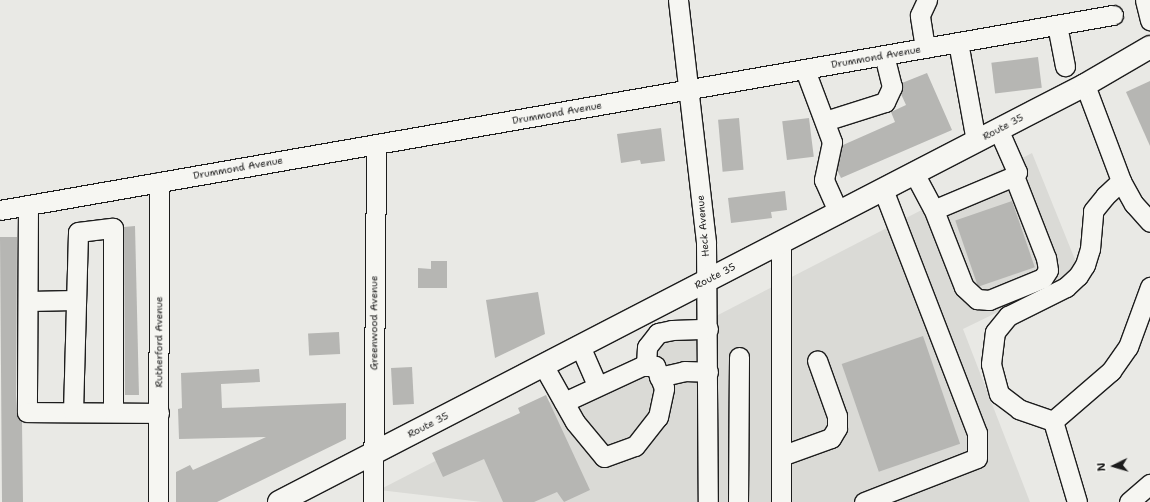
<!DOCTYPE html>
<style>
body{margin:0}
#map{position:relative;width:1150px;height:502px;overflow:hidden;background:#e9e9e5;font-family:"Shantell Sans",sans-serif}
div>[style]{position:absolute}
.built>*{inset:0;background:#dadad6}
.building>*{inset:0;background:#b6b6b3;transform-origin:0 0}
.roads{filter:drop-shadow(1px 0 #1c1c1c) drop-shadow(-1px 0 #1c1c1c) drop-shadow(0 1px #1c1c1c) drop-shadow(0 -1px #1c1c1c)}
.minor>*{height:19px;margin:-9.5px;padding:0 9.5px;transform-origin:9.5px;border-radius:9.5px;background:#f6f6f2}
.major>*{height:22px;margin:-11px;padding:0 11px;transform-origin:11px;border-radius:11px;background:#f6f6f2}
span{translate:-50% -50%;white-space:nowrap;text-align:center;line-height:1.15;-webkit-text-stroke:3.5px #f6f6f2;paint-order:stroke}
.street-label{font-size:10px;color:#1c1c1c}
.north{position:absolute;left:1094px;top:446px;width:40px;height:40px;-webkit-text-stroke:3px #f6f6f2;paint-order:stroke;rotate:265deg;font-size:11px;font-weight:700;line-height:16px;text-align:center;color:#1c1c1c}
.north::after{content:'';display:block;margin:auto;width:14px;height:18px;background:#1c1c1c;clip-path:polygon(50% 0,100% 100%,50% 72%,0 100%)}
</style>
<div id="map">
<div class="built">
<div style="clip-path:polygon(1032px 153px,1080px 272px,963px 329px,1030px 502px,482px 502px,379px 490px)"></div>
</div>
<div class="building">
<div style="left:1038px;top:57px;width:31px;height:47px;rotate:83deg"></div>
<div style="clip-path:polygon(927px 73px,952px 130px,841px 178px,837px 170px,843px 145px,895px 122px,891px 112px,906px 105px,901px 94px,902px 83px)"></div>
<div style="clip-path:polygon(1150px 81px,1150px 146px,1126px 92px)"></div>
<div style="left:739px;top:118px;width:52px;height:21px;rotate:85deg"></div>
<div style="left:809px;top:118px;width:39px;height:27px;rotate:83deg"></div>
<div style="clip-path:polygon(661px 128px,665px 161px,641px 164px,640px 160px,621px 163px,617px 134px)"></div>
<div style="clip-path:polygon(785px 191px,787px 210px,771px 212px,772px 218px,731px 223px,728px 198px)"></div>
<div style="left:1012px;top:201px;width:70px;height:60px;rotate:71deg"></div>
<div style="clip-path:polygon(135px 226px,139px 395px,125px 395px,124px 227px)"></div>
<div style="clip-path:polygon(0 237px,17px 237px,16px 412px,22px 422px,23px 502px,2px 502px)"></div>
<div style="clip-path:polygon(431px 261px,447px 261px,447px 288px,418px 288px,418px 268px,431px 269px)"></div>
<div style="clip-path:polygon(538px 292px,545px 334px,495px 358px,486px 300px)"></div>
<div style="left:339px;top:332px;width:22px;height:31px;rotate:87deg"></div>
<div style="left:923px;top:336px;width:114px;height:86px;rotate:71deg"></div>
<div style="left:412px;top:367px;width:37px;height:21px;rotate:87deg"></div>
<div style="clip-path:polygon(259px 369px,260px 382px,221px 384px,222px 408px,346px 403px,346px 439px,217px 502px,176px 502px,176px 472px,190px 465px,193px 470px,266px 437px,179px 439px,178px 409px,182px 408px,181px 373px)"></div>
<div style="clip-path:polygon(546px 395px,590px 490px,564px 502px,557px 492px,534px 502px,503px 502px,484px 459px,443px 477px,432px 453px,520px 413px,518px 408px)"></div>
</div>
<div class="roads">
<div class="minor">
<div style="left:678px;top:0;width:245px;rotate:83.4deg"></div>
<div style="left:706px;top:243px;width:259px;rotate:89.6deg"></div>
<div style="left:1145px;top:0;width:21px;rotate:76deg"></div>
<div style="left:1057px;top:25px;width:42px;rotate:79deg"></div>
<div style="left:958px;top:42px;width:101px;rotate:79.7deg"></div>
<div style="left:925px;top:48px;width:33px;rotate:-99deg"></div>
<div style="left:920px;top:15px;width:17px;rotate:-65deg"></div>
<div style="left:805px;top:70px;width:77px;rotate:69.4deg"></div>
<div style="left:832px;top:142px;width:39px;rotate:102deg"></div>
<div style="left:824px;top:180px;width:35px;rotate:66deg"></div>
<div style="left:1085px;top:85px;width:103px;rotate:69.4deg"></div>
<div style="left:1121px;top:181px;width:26px;rotate:61deg"></div>
<div style="left:1134px;top:204px;width:24px;rotate:48deg"></div>
<div style="left:825px;top:121px;width:63px;rotate:-17.6deg"></div>
<div style="left:885px;top:102px;width:17px;rotate:-65deg"></div>
<div style="left:892px;top:87px;width:32px;rotate:-104deg"></div>
<div style="left:914px;top:173px;width:40px;rotate:62deg"></div>
<div style="left:933px;top:208px;width:5px"></div>
<div style="left:938px;top:208px;width:82px;rotate:-22.8deg"></div>
<div style="left:1014px;top:176px;width:5px;rotate:-53deg"></div>
<div style="left:1017px;top:172px;width:47px;rotate:-113.8deg"></div>
<div style="left:28px;top:205px;width:207px;rotate:90.3deg"></div>
<div style="left:27px;top:412px;width:132px;rotate:0.4deg"></div>
<div style="left:933px;top:208px;width:85px;rotate:68.6deg"></div>
<div style="left:964px;top:287px;width:18px;rotate:43deg"></div>
<div style="left:977px;top:299px;width:12px;rotate:5deg"></div>
<div style="left:989px;top:300px;width:58px;rotate:-22.2deg"></div>
<div style="left:1043px;top:278px;width:9px;rotate:-58deg"></div>
<div style="left:1048px;top:270px;width:12px;rotate:-99deg"></div>
<div style="left:1046px;top:258px;width:88px;rotate:-111.3deg"></div>
<div style="left:0;top:210px;width:1130px;rotate:-9.94deg"></div>
<div style="left:28px;top:301px;width:47px;rotate:-1.2deg"></div>
<div style="left:580px;top:346px;width:43px;rotate:66.4deg"></div>
<div style="left:543px;top:365px;width:65px;rotate:60.7deg"></div>
<div style="left:575px;top:422px;width:45px;rotate:50.4deg"></div>
<div style="left:604px;top:457px;width:33px;rotate:-20deg"></div>
<div style="left:635px;top:446px;width:37px;rotate:-52deg"></div>
<div style="left:658px;top:417px;width:30px;rotate:-78deg"></div>
<div style="left:664px;top:388px;width:24px;rotate:-112deg"></div>
<div style="left:655px;top:366px;width:13px;rotate:180deg"></div>
<div style="left:642px;top:366px;width:86px;rotate:155.2deg"></div>
<div style="left:646px;top:366px;width:19px;rotate:-87deg"></div>
<div style="left:647px;top:347px;width:18px;rotate:-52deg"></div>
<div style="left:658px;top:333px;width:14px;rotate:-12deg"></div>
<div style="left:672px;top:330px;width:36px;rotate:-2deg"></div>
<div style="left:659px;top:377px;width:26px;rotate:-13deg"></div>
<div style="left:684px;top:371px;width:24px;rotate:2deg"></div>
<div style="left:73px;top:412px;width:180px;rotate:-88.4deg"></div>
<div style="left:78px;top:232px;width:35px;rotate:-7deg"></div>
<div style="left:113px;top:228px;width:184px;rotate:90deg"></div>
<div style="left:1053px;top:421px;width:36px;rotate:-161deg"></div>
<div style="left:1019px;top:409px;width:25px;rotate:-143deg"></div>
<div style="left:999px;top:394px;width:31px;rotate:-105deg"></div>
<div style="left:991px;top:364px;width:32px;rotate:-83deg"></div>
<div style="left:995px;top:332px;width:21px;rotate:-51deg"></div>
<div style="left:1008px;top:316px;width:65px;rotate:-26.6deg"></div>
<div style="left:1066px;top:287px;width:16px;rotate:-43deg"></div>
<div style="left:1078px;top:276px;width:13px;rotate:-58deg"></div>
<div style="left:1085px;top:265px;width:17px;rotate:-73deg"></div>
<div style="left:1090px;top:249px;width:38px;rotate:-85deg"></div>
<div style="left:1093px;top:211px;width:19px;rotate:-51deg"></div>
<div style="left:1105px;top:196px;width:22px;rotate:-43deg"></div>
<div style="left:781px;top:456px;width:53px;rotate:-19.8deg"></div>
<div style="left:831px;top:438px;width:12px;rotate:-59deg"></div>
<div style="left:837px;top:428px;width:12px;rotate:-90deg"></div>
<div style="left:837px;top:416px;width:59px;rotate:-109.7deg"></div>
<div style="left:158px;top:502px;width:320px;rotate:-89.8deg"></div>
<div style="left:373px;top:502px;width:357px;rotate:-89.5deg"></div>
<div style="left:738px;top:502px;width:145px;rotate:-89.6deg"></div>
<div style="left:781px;top:502px;width:260px;rotate:-90deg"></div>
<div style="left:864px;top:502px;width:121px;rotate:-21.3deg"></div>
<div style="left:977px;top:458px;width:25px;rotate:-90deg"></div>
<div style="left:977px;top:433px;width:261px;rotate:-111.1deg"></div>
<div style="left:1077px;top:502px;width:84px;rotate:-106.5deg"></div>
<div style="left:1053px;top:421px;width:77px;rotate:-40.8deg"></div>
<div style="left:1111px;top:371px;width:29px;rotate:-55deg"></div>
<div style="left:1128px;top:347px;width:64px;rotate:-69.9deg"></div>
<div style="left:1129px;top:502px;width:28px;rotate:-41deg"></div>
</div>
<div class="major">
<div style="left:279px;top:502px;width:907px;rotate:-27.36deg"></div>
<div style="left:1085px;top:85px;width:75px;rotate:-30.3deg"></div>
</div>
</div>
<div class="street-label">
<span style="left:876px;top:57px;rotate:-10deg">Drummond Avenue</span>
<span style="left:557px;top:113px;rotate:-10deg">Drummond Avenue</span>
<span style="left:1003px;top:127px;rotate:-28deg">Route 35</span>
<span style="left:238px;top:168px;rotate:-10deg">Drummond Avenue</span>
<span style="left:703px;top:226px;rotate:-95deg">Heck Avenue</span>
<span style="left:715px;top:276px;rotate:-27deg">Route 35</span>
<span style="left:374px;top:323px;rotate:-90deg">Greenwood Avenue</span>
<span style="left:159px;top:342px;rotate:-90deg">Rutherford Avenue</span>
<span style="left:428px;top:425px;rotate:-27deg">Route 35</span>
</div>
<div class="north">N</div>
</div>
